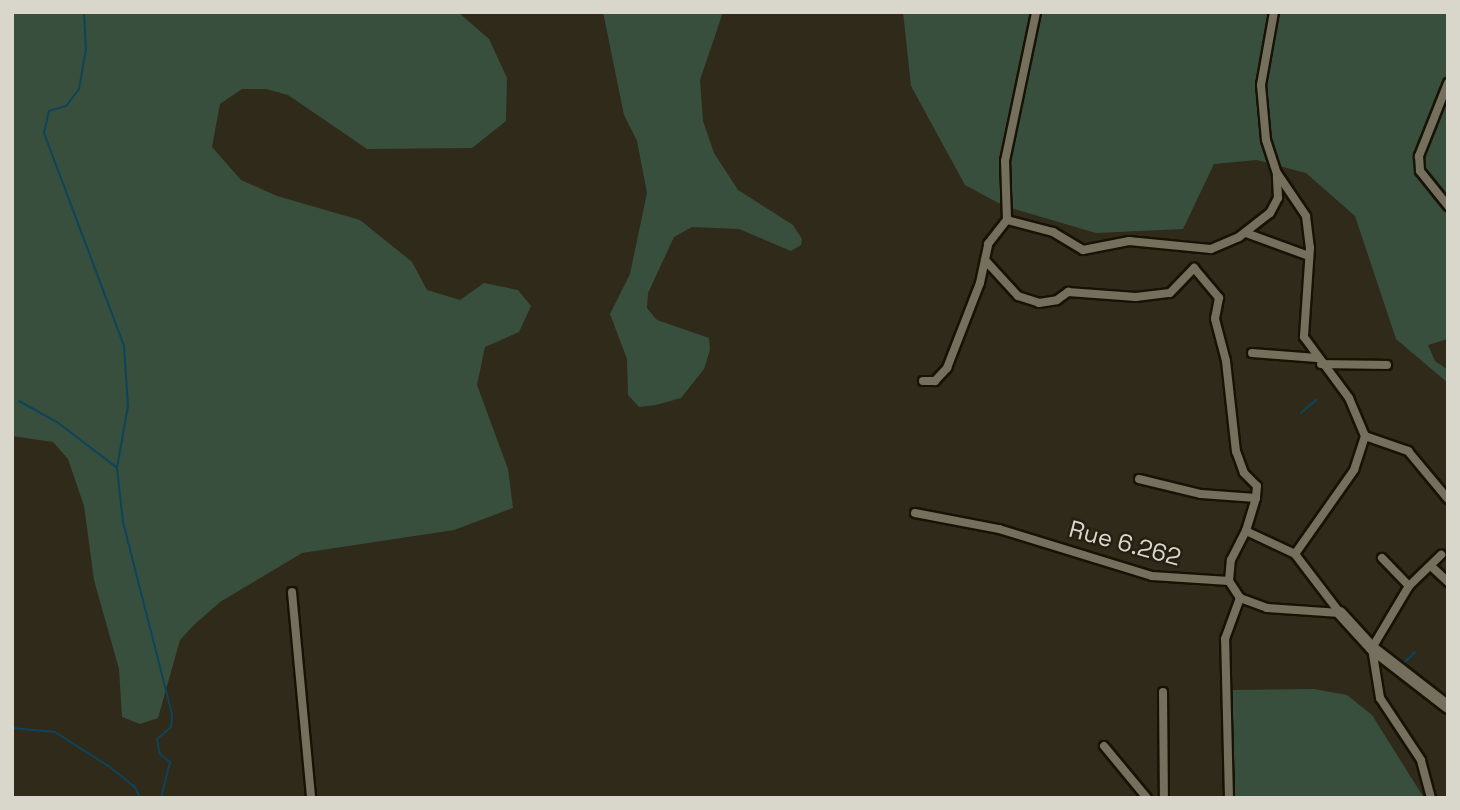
<!DOCTYPE html>
<style>
body{margin:0}
#map{position:relative;width:1460px;height:810px;overflow:hidden;background:#2f2a1a;font-family:"Space Grotesk",sans-serif}
div>[style]{position:absolute}
.green>*{inset:0;background:#384f3d}
.stream>*{height:2px;margin:-1px;padding:0 1px;transform-origin:1px;border-radius:1px;background:#0d4459}
.roads{filter:drop-shadow(2px 0 #171204) drop-shadow(-2px 0 #171204) drop-shadow(0 2px #171204) drop-shadow(0 -2px #171204)}
.street>*{height:8px;margin:-4px;padding:0 4px;transform-origin:4px;border-radius:4px;background:#756f5d}
.secondary>*{height:12px;margin:-6px;padding:0 6px;transform-origin:6px;border-radius:6px;background:#756f5d}
span{translate:-50% -50%;white-space:nowrap;text-align:center;line-height:1.15;-webkit-text-stroke:5px #252011;paint-order:stroke}
.street-label{font-size:24px;color:#d9d6cc}
.frame{position:absolute;inset:0;border:14px solid #d9d6cc;pointer-events:none}
</style>
<div id="map">
<div class="green">
<div style="clip-path:polygon(12px 12px,458px 12px,489px 39px,507px 78px,506px 121px,472px 148px,367px 149px,288px 95px,266px 89px,242px 89px,220px 104px,212px 147px,241px 180px,277px 196px,360px 220px,412px 262px,427px 290px,460px 300px,484px 283px,518px 290px,531px 306px,519px 332px,485px 347px,477px 385px,508px 469px,513px 508px,454px 530px,302px 553px,220px 602px,194px 625px,180px 640px,158px 718px,140px 724px,122px 717px,119px 669px,94px 580px,84px 506px,68px 459px,53px 442px,12px 436px)"></div>
<div style="clip-path:polygon(603px 12px,723px 12px,700px 80px,703px 121px,714px 153px,738px 190px,793px 225px,802px 239px,801px 245px,791px 251px,739px 229px,692px 227px,674px 237px,648px 293px,647px 308px,657px 320px,709px 338px,710px 350px,704px 369px,681px 398px,656px 405px,639px 407px,628px 395px,627px 359px,610px 314px,630px 274px,647px 193px,637px 141px,624px 115px)"></div>
<div style="clip-path:polygon(903px 12px,1448px 12px,1448px 339px,1428px 345px,1435px 361px,1448px 370px,1448px 383px,1396px 339px,1355px 216px,1306px 173px,1257px 160px,1214px 164px,1183px 229px,1096px 233px,1004px 206px,965px 185px,911px 86px)"></div>
<div style="clip-path:polygon(1314px 689px,1347px 695px,1372px 715px,1424px 798px,1231px 798px,1227px 725px,1231px 690px)"></div>
</div>
<div class="stream">
<div style="left:84px;top:12px;width:37px;rotate:87deg"></div>
<div style="left:86px;top:49px;width:41px;rotate:99.9deg"></div>
<div style="left:79px;top:89px;width:21px;rotate:127deg"></div>
<div style="left:66px;top:106px;width:18px;rotate:164deg"></div>
<div style="left:49px;top:111px;width:23px;rotate:103deg"></div>
<div style="left:44px;top:133px;width:228px;rotate:69.4deg"></div>
<div style="left:124px;top:346px;width:60px;rotate:86.2deg"></div>
<div style="left:128px;top:406px;width:63px;rotate:100.1deg"></div>
<div style="left:117px;top:468px;width:54px;rotate:83.7deg"></div>
<div style="left:123px;top:522px;width:198px;rotate:75.7deg"></div>
<div style="left:172px;top:714px;width:13px;rotate:94deg"></div>
<div style="left:171px;top:727px;width:18px;rotate:139deg"></div>
<div style="left:157px;top:739px;width:15px;rotate:79deg"></div>
<div style="left:160px;top:754px;width:13px;rotate:39deg"></div>
<div style="left:170px;top:762px;width:37px;rotate:104deg"></div>
<div style="left:19px;top:401px;width:43px;rotate:28.9deg"></div>
<div style="left:57px;top:422px;width:74px;rotate:37.3deg"></div>
<div style="left:1301px;top:413px;width:20px;rotate:-41deg"></div>
<div style="left:1403px;top:664px;width:17px;rotate:-45deg"></div>
<div style="left:12px;top:728px;width:43px;rotate:5.3deg"></div>
<div style="left:55px;top:732px;width:65px;rotate:32.5deg"></div>
<div style="left:110px;top:767px;width:32px;rotate:39deg"></div>
<div style="left:135px;top:787px;width:12px;rotate:66deg"></div>
</div>
<div class="roads">
<div class="street">
<div style="left:1274px;top:12px;width:74px;rotate:100.1deg"></div>
<div style="left:1261px;top:85px;width:55px;rotate:84.8deg"></div>
<div style="left:1266px;top:140px;width:35px;rotate:72deg"></div>
<div style="left:1277px;top:173px;width:52px;rotate:56deg"></div>
<div style="left:1306px;top:216px;width:32px;rotate:83deg"></div>
<div style="left:1310px;top:248px;width:89px;rotate:93.9deg"></div>
<div style="left:1304px;top:337px;width:76px;rotate:53.6deg"></div>
<div style="left:1349px;top:398px;width:41px;rotate:67.2deg"></div>
<div style="left:1365px;top:436px;width:46px;rotate:19.2deg"></div>
<div style="left:1408px;top:451px;width:62px;rotate:50.2deg"></div>
<div style="left:1448px;top:83px;width:79px;rotate:111.7deg"></div>
<div style="left:1419px;top:156px;width:15px;rotate:86deg"></div>
<div style="left:1420px;top:171px;width:45px;rotate:51.3deg"></div>
<div style="left:1007px;top:220px;width:59px;rotate:-91.9deg"></div>
<div style="left:1005px;top:161px;width:152px;rotate:-78.2deg"></div>
<div style="left:1246px;top:233px;width:67px;rotate:20.1deg"></div>
<div style="left:985px;top:260px;width:49px;rotate:47.5deg"></div>
<div style="left:1018px;top:296px;width:22px;rotate:18deg"></div>
<div style="left:1039px;top:303px;width:18px;rotate:-9deg"></div>
<div style="left:1057px;top:300px;width:14px;rotate:-36deg"></div>
<div style="left:1068px;top:292px;width:68px;rotate:4.2deg"></div>
<div style="left:1136px;top:297px;width:34px;rotate:-7deg"></div>
<div style="left:1170px;top:293px;width:35px;rotate:-46deg"></div>
<div style="left:1194px;top:268px;width:39px;rotate:50deg"></div>
<div style="left:1219px;top:298px;width:21px;rotate:101deg"></div>
<div style="left:1215px;top:319px;width:43px;rotate:75.3deg"></div>
<div style="left:1226px;top:361px;width:91px;rotate:83.7deg"></div>
<div style="left:1236px;top:451px;width:23px;rotate:70deg"></div>
<div style="left:1244px;top:473px;width:18px;rotate:45deg"></div>
<div style="left:1257px;top:486px;width:12px;rotate:95deg"></div>
<div style="left:1252px;top:353px;width:65px;rotate:4.4deg"></div>
<div style="left:1321px;top:364px;width:66px;rotate:0.9deg"></div>
<div style="left:923px;top:381px;width:12px"></div>
<div style="left:935px;top:381px;width:18px;rotate:-47deg"></div>
<div style="left:947px;top:368px;width:91px;rotate:-68.8deg"></div>
<div style="left:980px;top:283px;width:40px;rotate:-78deg"></div>
<div style="left:988px;top:244px;width:31px;rotate:-52deg"></div>
<div style="left:1007px;top:220px;width:48px;rotate:14.6deg"></div>
<div style="left:1053px;top:232px;width:35px;rotate:31deg"></div>
<div style="left:1083px;top:250px;width:47px;rotate:-11.1deg"></div>
<div style="left:1129px;top:241px;width:82px;rotate:5.6deg"></div>
<div style="left:1211px;top:249px;width:30px;rotate:-23deg"></div>
<div style="left:1239px;top:237px;width:39px;rotate:-38deg"></div>
<div style="left:1270px;top:213px;width:17px;rotate:-62deg"></div>
<div style="left:1278px;top:198px;width:22px;rotate:-93deg"></div>
<div style="left:1139px;top:479px;width:64px;rotate:13.6deg"></div>
<div style="left:1201px;top:494px;width:55px;rotate:4.2deg"></div>
<div style="left:1256px;top:498px;width:34px;rotate:107deg"></div>
<div style="left:1246px;top:531px;width:54px;rotate:25.1deg"></div>
<div style="left:1295px;top:554px;width:74px;rotate:52.7deg"></div>
<div style="left:915px;top:513px;width:86px;rotate:10.8deg"></div>
<div style="left:999px;top:529px;width:160px;rotate:17.1deg"></div>
<div style="left:1152px;top:576px;width:77px;rotate:3.7deg"></div>
<div style="left:1229px;top:581px;width:20px;rotate:57deg"></div>
<div style="left:1240px;top:598px;width:29px;rotate:20deg"></div>
<div style="left:1267px;top:608px;width:73px;rotate:3.9deg"></div>
<div style="left:1295px;top:554px;width:103px;rotate:-54.9deg"></div>
<div style="left:1354px;top:470px;width:36px;rotate:-72deg"></div>
<div style="left:1382px;top:558px;width:39px;rotate:46deg"></div>
<div style="left:1432px;top:567px;width:22px;rotate:43deg"></div>
<div style="left:1229px;top:581px;width:21px;rotate:-85deg"></div>
<div style="left:1231px;top:560px;width:33px;rotate:-63deg"></div>
<div style="left:292px;top:592px;width:207px;rotate:84.7deg"></div>
<div style="left:1163px;top:692px;width:106px;rotate:89.5deg"></div>
<div style="left:1104px;top:746px;width:67px;rotate:50.4deg"></div>
<div style="left:1229px;top:798px;width:159px;rotate:-91.4deg"></div>
<div style="left:1225px;top:639px;width:44px;rotate:-69.9deg"></div>
<div style="left:1431px;top:798px;width:39px;rotate:-105deg"></div>
<div style="left:1421px;top:760px;width:74px;rotate:-123.5deg"></div>
<div style="left:1380px;top:698px;width:51px;rotate:-99.1deg"></div>
<div style="left:1372px;top:648px;width:72px;rotate:-59.2deg"></div>
<div style="left:1409px;top:586px;width:45px;rotate:-44.1deg"></div>
</div>
<div class="secondary">
<div style="left:1340px;top:613px;width:47px;rotate:47.6deg"></div>
<div style="left:1372px;top:648px;width:96px;rotate:37.8deg"></div>
</div>
</div>
<div class="street-label">
<span style="left:1125px;top:543px;rotate:15deg">Rue 6.262</span>
</div>
<div class="frame"></div>
</div>
